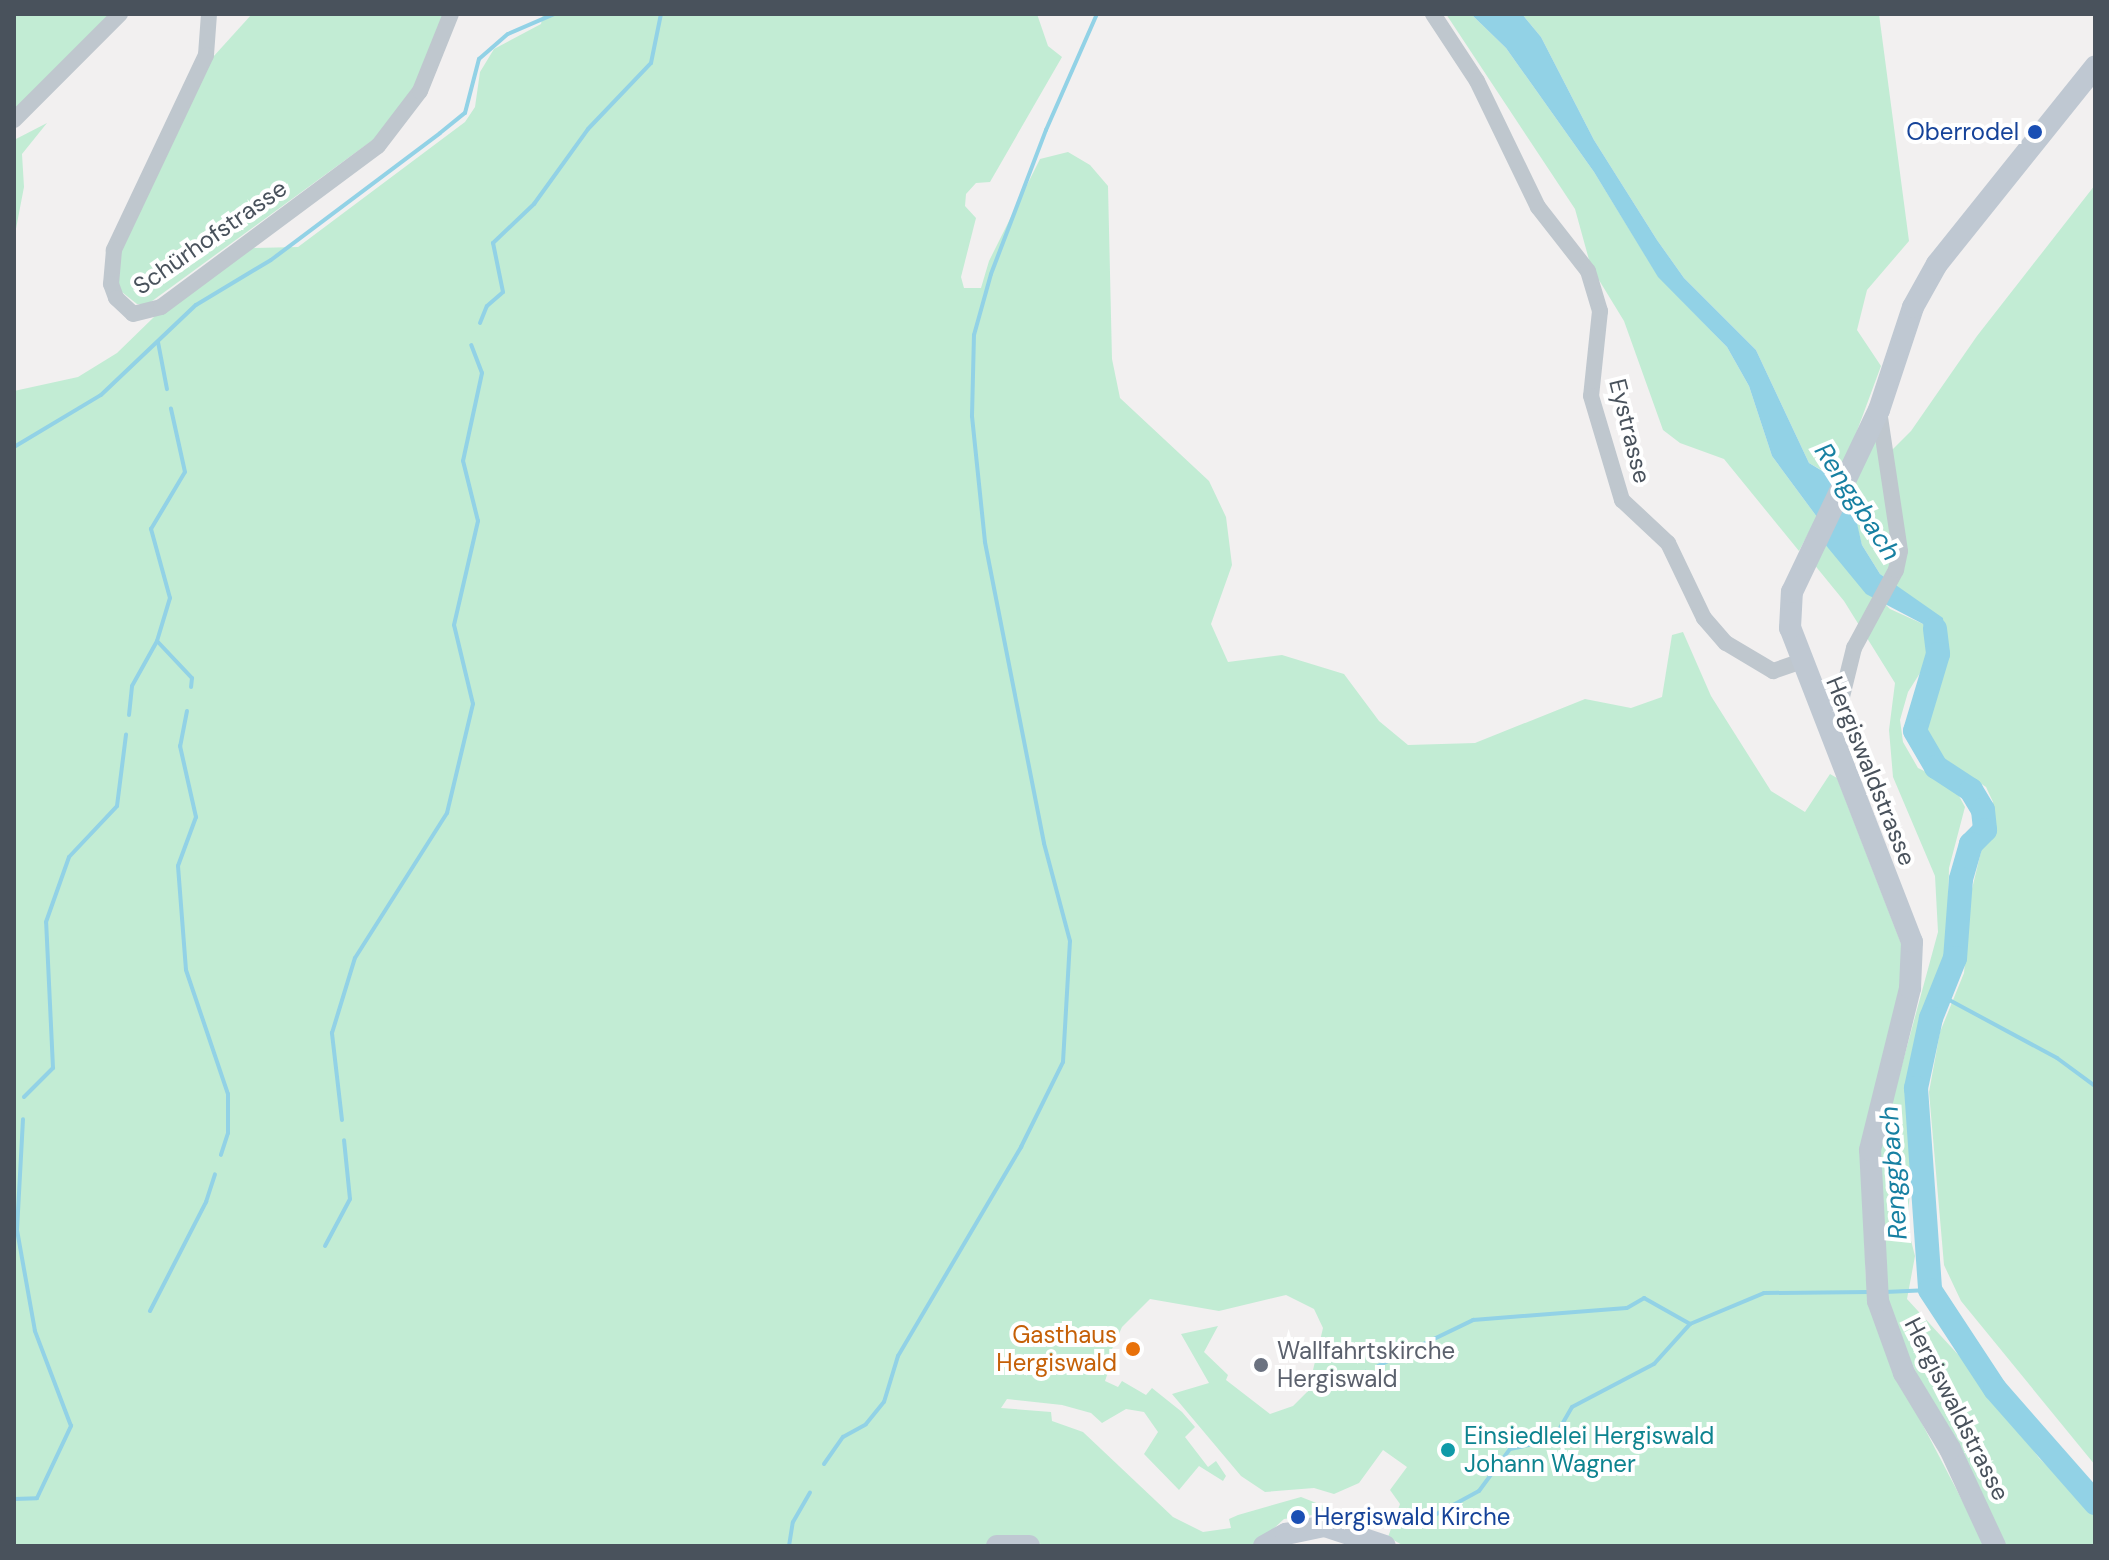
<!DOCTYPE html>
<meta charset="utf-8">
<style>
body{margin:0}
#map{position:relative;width:2109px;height:1560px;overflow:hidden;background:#f2f0f0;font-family:"DM Sans",sans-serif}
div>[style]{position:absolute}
.green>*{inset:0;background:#c2ecd4}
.water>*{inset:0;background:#92d2e6}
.stream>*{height:4px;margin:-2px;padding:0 2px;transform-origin:2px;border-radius:2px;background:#92d2e6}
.river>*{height:24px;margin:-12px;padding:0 12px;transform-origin:12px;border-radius:12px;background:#92d2e6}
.street>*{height:16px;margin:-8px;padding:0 8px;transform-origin:8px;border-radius:8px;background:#bfc7ce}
.secondary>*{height:22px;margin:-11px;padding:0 11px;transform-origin:11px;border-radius:11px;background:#bfc8d2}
.dots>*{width:22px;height:22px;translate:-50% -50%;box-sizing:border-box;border:4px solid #fff;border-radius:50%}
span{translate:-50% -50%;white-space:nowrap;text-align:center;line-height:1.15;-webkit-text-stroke:8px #fff;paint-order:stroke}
.transit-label{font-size:24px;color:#164399}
.right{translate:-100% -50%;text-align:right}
.left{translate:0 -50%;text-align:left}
.street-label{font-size:24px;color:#49525c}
.food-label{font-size:24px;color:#c56008}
.worship-label{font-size:24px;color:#5b616d}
.culture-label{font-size:24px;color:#0d838f}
.water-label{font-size:26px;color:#1780a2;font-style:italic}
.frame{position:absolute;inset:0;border:16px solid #49525c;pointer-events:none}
</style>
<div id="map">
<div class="green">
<div style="clip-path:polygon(14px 14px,113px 14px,14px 115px)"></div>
<div style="clip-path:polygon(252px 14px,444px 14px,423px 73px,381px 134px,148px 304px,137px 304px,118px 289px,115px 261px,213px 57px)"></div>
<div style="clip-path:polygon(543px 14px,1037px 14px,1048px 46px,1062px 57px,990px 182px,976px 183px,966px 194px,965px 206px,976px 218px,961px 277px,964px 288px,981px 288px,989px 261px,1040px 159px,1068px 152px,1090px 165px,1108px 186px,1112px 359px,1120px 398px,1209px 481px,1226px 517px,1232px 565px,1211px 624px,1228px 662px,1282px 655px,1344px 674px,1379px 721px,1408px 745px,1475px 743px,1585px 699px,1631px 708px,1662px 697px,1672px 635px,1683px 632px,1711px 696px,1771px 791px,1805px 812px,1830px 774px,1837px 778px,1904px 951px,1906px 982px,1861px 1152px,1866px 1280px,1904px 1389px,1986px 1546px,1404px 1546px,1388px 1537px,1400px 1504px,1390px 1490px,1407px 1467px,1383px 1450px,1359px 1483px,1334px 1494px,1314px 1488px,1265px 1492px,1241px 1476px,1172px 1394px,1209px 1383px,1181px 1334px,1218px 1326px,1204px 1352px,1228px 1375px,1226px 1380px,1270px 1414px,1293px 1406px,1308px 1391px,1323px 1328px,1314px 1309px,1286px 1295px,1219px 1311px,1150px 1299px,1122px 1327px,1103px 1369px,1108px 1372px,1105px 1381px,1118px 1387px,1122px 1381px,1146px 1395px,1152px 1388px,1182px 1412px,1195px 1427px,1185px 1437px,1208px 1467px,1216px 1461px,1226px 1476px,1223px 1481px,1199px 1466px,1179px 1490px,1144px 1454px,1158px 1432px,1144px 1412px,1126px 1409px,1102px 1423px,1091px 1413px,1062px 1405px,1007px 1399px,1001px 1408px,1051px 1412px,1052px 1421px,1083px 1432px,1173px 1517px,1203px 1532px,1231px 1528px,1229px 1519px,1238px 1515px,1301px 1497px,1324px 1506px,1326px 1513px,1284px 1519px,1255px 1546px,1054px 1546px,1022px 1541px,978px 1546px,14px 1546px,14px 391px,78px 377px,117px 353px,154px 317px,249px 248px,298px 247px,465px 122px,475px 107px,480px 72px,494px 49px,541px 24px)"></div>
<div style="clip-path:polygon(1446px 14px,1471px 14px,1506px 48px,1594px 172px,1658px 276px,1727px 347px,1749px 386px,1772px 456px,1817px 517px,1799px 551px,1724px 459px,1680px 443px,1663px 430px,1624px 321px,1591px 267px,1575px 209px)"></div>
<div style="clip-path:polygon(1522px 14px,1879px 14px,1909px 241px,1867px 290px,1857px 330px,1881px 366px,1844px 466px,1830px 475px,1809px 463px,1756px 350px,1684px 278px,1657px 240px,1594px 140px,1541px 37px)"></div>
<div style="clip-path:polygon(47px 123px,22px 154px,24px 187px,14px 239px,14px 140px)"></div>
<div style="clip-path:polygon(2095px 185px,2095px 1465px,1961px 1301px,1944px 1265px,1929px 1092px,1940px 1032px,1964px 973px,1971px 893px,1993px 802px,1986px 787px,1936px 753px,1923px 738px,1922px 725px,1947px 662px,1903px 591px,1880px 574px,1862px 545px,1849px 495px,1877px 433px,1892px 450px,1911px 431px,1977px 336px)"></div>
<div style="clip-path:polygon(1824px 543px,1890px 609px,1923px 624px,1930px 636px,1927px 662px,1908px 692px,1900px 720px,1903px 742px,1918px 768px,1953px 785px,1965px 807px,1949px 868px,1947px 963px,1908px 1087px,1912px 1170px,1907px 1225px,1915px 1256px,1907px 1299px,1986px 1385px,2039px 1458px,2094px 1511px,2095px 1546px,2001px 1546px,1887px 1313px,1877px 1157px,1938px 932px,1935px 876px,1893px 777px,1889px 730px,1895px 683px,1844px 601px,1813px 563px)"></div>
</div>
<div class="water">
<div style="clip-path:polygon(1471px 14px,1522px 14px,1541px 37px,1594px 140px,1657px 240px,1684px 278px,1756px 350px,1809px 463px,1829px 475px,1844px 467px,1862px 545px,1880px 574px,1943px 618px,1947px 662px,1927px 662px,1931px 646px,1923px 624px,1866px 594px,1824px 543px,1817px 517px,1772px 456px,1749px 386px,1727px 347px,1658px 277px,1594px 172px,1506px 48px)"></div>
</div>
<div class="stream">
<div style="left:480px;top:323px;width:18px;rotate:-68deg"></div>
<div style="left:487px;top:306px;width:21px;rotate:-41deg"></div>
<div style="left:503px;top:292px;width:50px;rotate:-101.5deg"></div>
<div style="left:493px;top:243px;width:57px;rotate:-43.6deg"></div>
<div style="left:534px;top:204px;width:92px;rotate:-54.2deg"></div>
<div style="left:588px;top:129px;width:91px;rotate:-46.3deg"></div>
<div style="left:651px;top:63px;width:50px;rotate:-78.5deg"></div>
<div style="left:158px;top:342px;width:48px;rotate:79.2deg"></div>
<div style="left:14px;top:447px;width:101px;rotate:-30.9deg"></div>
<div style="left:101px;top:395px;width:131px;rotate:-43.5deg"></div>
<div style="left:196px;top:305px;width:87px;rotate:-31deg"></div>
<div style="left:271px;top:260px;width:211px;rotate:-36.9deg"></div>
<div style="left:440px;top:133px;width:32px;rotate:-39deg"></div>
<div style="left:465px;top:113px;width:56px;rotate:-75.5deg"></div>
<div style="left:479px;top:59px;width:38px;rotate:-41deg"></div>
<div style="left:508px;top:34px;width:50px;rotate:-23.5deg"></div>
<div style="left:157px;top:641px;width:51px;rotate:46.6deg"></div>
<div style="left:192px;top:678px;width:9px;rotate:96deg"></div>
<div style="left:187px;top:711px;width:36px;rotate:101deg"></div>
<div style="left:180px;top:746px;width:73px;rotate:77.3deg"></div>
<div style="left:196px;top:817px;width:52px;rotate:110.2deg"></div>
<div style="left:178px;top:866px;width:104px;rotate:85.6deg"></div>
<div style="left:186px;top:970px;width:131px;rotate:71.3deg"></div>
<div style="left:228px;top:1094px;width:39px;rotate:90deg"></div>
<div style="left:228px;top:1133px;width:23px;rotate:108deg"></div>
<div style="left:129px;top:715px;width:29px;rotate:-84deg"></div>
<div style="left:132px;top:686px;width:51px;rotate:-60.9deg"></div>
<div style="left:157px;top:641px;width:45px;rotate:-73.2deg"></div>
<div style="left:170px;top:598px;width:72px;rotate:-105.4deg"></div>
<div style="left:151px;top:529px;width:66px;rotate:-59.2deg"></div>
<div style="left:185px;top:472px;width:65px;rotate:-102.5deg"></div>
<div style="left:1940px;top:995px;width:133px;rotate:28.3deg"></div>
<div style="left:2057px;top:1058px;width:47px;rotate:36.4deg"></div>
<div style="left:24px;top:1097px;width:41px;rotate:-45deg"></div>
<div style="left:53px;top:1068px;width:146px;rotate:-92.7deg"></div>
<div style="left:46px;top:922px;width:69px;rotate:-70.5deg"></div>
<div style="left:69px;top:857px;width:70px;rotate:-46.7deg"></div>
<div style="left:117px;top:806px;width:72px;rotate:-82.8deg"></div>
<div style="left:342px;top:1120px;width:88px;rotate:-96.6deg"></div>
<div style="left:332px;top:1033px;width:78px;rotate:-73deg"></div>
<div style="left:355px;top:958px;width:172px;rotate:-57.6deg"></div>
<div style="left:447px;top:813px;width:112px;rotate:-76.6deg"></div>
<div style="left:473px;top:704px;width:81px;rotate:-103.5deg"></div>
<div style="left:454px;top:625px;width:107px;rotate:-77deg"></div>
<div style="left:478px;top:521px;width:62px;rotate:-104deg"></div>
<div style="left:463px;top:461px;width:90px;rotate:-77.8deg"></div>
<div style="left:482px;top:373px;width:30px;rotate:-111deg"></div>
<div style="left:325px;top:1246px;width:53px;rotate:-62deg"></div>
<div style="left:350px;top:1199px;width:59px;rotate:-95.8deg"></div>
<div style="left:1885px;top:1292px;width:45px;rotate:-2.5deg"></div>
<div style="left:150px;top:1311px;width:123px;rotate:-62.8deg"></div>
<div style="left:206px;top:1202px;width:29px;rotate:-72deg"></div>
<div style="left:1378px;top:1366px;width:106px;rotate:-25.8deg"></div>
<div style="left:1473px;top:1320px;width:154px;rotate:-4.5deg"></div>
<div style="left:1627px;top:1308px;width:20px;rotate:-30deg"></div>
<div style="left:1644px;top:1298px;width:53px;rotate:29.5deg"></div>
<div style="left:1690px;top:1324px;width:80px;rotate:-22.7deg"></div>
<div style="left:1764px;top:1293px;width:105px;rotate:-0.5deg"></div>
<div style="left:1324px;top:1392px;width:46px;rotate:-26deg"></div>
<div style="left:824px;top:1464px;width:33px;rotate:-55deg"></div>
<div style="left:843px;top:1437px;width:26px;rotate:-29deg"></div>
<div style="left:866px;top:1424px;width:28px;rotate:-51deg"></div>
<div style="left:884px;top:1402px;width:48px;rotate:-73.1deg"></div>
<div style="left:898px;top:1356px;width:243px;rotate:-59.5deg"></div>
<div style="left:1021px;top:1147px;width:95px;rotate:-63.7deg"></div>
<div style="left:1063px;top:1062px;width:121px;rotate:-86.7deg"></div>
<div style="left:1070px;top:941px;width:101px;rotate:-104.9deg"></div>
<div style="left:1044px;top:843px;width:307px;rotate:-101.1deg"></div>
<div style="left:985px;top:542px;width:127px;rotate:-95.9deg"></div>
<div style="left:972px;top:416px;width:81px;rotate:-88.6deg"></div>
<div style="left:974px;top:335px;width:63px;rotate:-74.4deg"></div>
<div style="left:991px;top:274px;width:154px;rotate:-69.1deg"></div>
<div style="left:1046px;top:130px;width:127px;rotate:-66.3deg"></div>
<div style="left:14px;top:1499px;width:23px;rotate:-2deg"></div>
<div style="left:37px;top:1498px;width:80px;rotate:-64.7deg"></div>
<div style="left:71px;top:1426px;width:102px;rotate:-110.8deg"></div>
<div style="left:35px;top:1331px;width:103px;rotate:-100.1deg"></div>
<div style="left:17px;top:1230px;width:111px;rotate:-86.9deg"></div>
<div style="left:1420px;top:1523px;width:67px;rotate:-28.5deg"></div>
<div style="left:1479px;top:1491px;width:52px;rotate:-53.6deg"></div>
<div style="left:1510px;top:1449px;width:44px;rotate:-11.8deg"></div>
<div style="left:1553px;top:1440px;width:38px;rotate:-60deg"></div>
<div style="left:1572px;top:1407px;width:93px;rotate:-27.7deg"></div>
<div style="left:1654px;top:1364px;width:54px;rotate:-48deg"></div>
<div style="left:789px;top:1546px;width:24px;rotate:-81deg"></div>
<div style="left:793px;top:1522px;width:34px;rotate:-60deg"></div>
</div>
<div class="river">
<div style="left:1935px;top:629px;width:25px;rotate:83deg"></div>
<div style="left:1938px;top:654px;width:80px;rotate:106.6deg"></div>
<div style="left:1915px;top:731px;width:42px;rotate:59.7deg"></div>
<div style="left:1936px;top:767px;width:42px;rotate:33.3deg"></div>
<div style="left:1971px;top:790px;width:23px;rotate:59deg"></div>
<div style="left:1983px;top:810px;width:20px;rotate:84deg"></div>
<div style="left:1985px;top:830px;width:20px;rotate:135deg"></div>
<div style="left:1971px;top:844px;width:36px;rotate:106deg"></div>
<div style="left:1961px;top:879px;width:79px;rotate:94.3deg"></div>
<div style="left:1955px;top:958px;width:65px;rotate:111.8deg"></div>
<div style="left:1931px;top:1018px;width:72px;rotate:102.1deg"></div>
<div style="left:1916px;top:1088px;width:202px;rotate:86deg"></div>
<div style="left:1930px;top:1290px;width:118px;rotate:56.7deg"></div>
<div style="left:1995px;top:1389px;width:152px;rotate:48.7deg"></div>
</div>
<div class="street">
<div style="left:209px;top:14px;width:41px;rotate:94.2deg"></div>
<div style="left:206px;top:55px;width:216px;rotate:115.3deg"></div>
<div style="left:114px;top:250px;width:34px;rotate:95deg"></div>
<div style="left:111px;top:284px;width:15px;rotate:70deg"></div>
<div style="left:116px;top:298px;width:23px;rotate:43deg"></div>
<div style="left:133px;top:314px;width:29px;rotate:-14deg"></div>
<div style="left:161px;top:307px;width:270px;rotate:-36.6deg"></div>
<div style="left:378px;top:146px;width:69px;rotate:-52.6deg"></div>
<div style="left:420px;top:91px;width:83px;rotate:-68.1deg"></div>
<div style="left:1433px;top:14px;width:80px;rotate:56.7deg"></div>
<div style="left:1477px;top:81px;width:140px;rotate:64.2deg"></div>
<div style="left:1538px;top:207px;width:81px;rotate:52deg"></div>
<div style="left:1588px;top:271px;width:42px;rotate:73.3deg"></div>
<div style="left:1600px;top:311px;width:85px;rotate:96deg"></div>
<div style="left:1591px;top:396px;width:109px;rotate:73.4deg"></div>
<div style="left:1622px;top:500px;width:63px;rotate:43.1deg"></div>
<div style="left:1668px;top:543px;width:83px;rotate:64.4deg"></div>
<div style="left:1704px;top:618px;width:33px;rotate:49deg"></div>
<div style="left:1726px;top:643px;width:55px;rotate:30.8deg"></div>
<div style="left:1773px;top:671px;width:28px;rotate:-19deg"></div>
<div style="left:14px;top:120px;width:150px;rotate:-45deg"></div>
<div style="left:1832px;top:737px;width:92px;rotate:-76.1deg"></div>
<div style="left:1854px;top:648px;width:89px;rotate:-61.7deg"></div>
<div style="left:1896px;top:570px;width:19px;rotate:-78deg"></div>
<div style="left:1900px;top:551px;width:143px;rotate:-98.5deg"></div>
</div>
<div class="secondary">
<div style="left:997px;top:1546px;width:32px"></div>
<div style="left:1264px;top:1546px;width:25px;rotate:-29deg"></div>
<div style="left:1286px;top:1534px;width:40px;rotate:-12deg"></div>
<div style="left:1325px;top:1526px;width:63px;rotate:18.4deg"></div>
<div style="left:1995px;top:1546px;width:107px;rotate:-114.9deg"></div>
<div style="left:1950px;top:1449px;width:89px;rotate:-121.2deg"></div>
<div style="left:1904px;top:1373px;width:77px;rotate:-109.9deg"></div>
<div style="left:1878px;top:1301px;width:151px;rotate:-93deg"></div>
<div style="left:1870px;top:1150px;width:167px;rotate:-76.1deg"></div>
<div style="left:1910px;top:988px;width:46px;rotate:-87.5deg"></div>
<div style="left:1912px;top:942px;width:337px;rotate:-111.2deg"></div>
<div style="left:1790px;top:628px;width:36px;rotate:-87deg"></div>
<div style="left:1792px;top:592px;width:202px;rotate:-64.5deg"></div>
<div style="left:1879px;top:410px;width:108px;rotate:-71.7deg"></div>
<div style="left:1913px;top:307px;width:49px;rotate:-60.8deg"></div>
<div style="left:1937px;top:264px;width:253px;rotate:-51.3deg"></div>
</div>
<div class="dots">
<div style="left:2035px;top:132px;background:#1a4fb4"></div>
<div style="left:1133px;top:1349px;background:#e8710a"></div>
<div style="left:1261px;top:1365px;background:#6b7280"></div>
<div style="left:1448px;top:1450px;background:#0f9aa8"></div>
<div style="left:1298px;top:1517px;background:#1a4fb4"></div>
</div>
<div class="transit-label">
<span class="right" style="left:2019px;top:132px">Oberrodel</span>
<span class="left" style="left:1314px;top:1517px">Hergiswald Kirche</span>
</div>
<div class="street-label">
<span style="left:210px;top:237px;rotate:-35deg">Schürhofstrasse</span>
<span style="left:1630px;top:431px;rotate:76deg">Eystrasse</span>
<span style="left:1871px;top:771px;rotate:68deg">Hergiswaldstrasse</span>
<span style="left:1957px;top:1409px;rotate:63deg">Hergiswaldstrasse</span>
</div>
<div class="food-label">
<span class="right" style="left:1117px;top:1349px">Gasthaus<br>Hergiswald</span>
</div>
<div class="worship-label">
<span class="left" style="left:1277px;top:1365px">Wallfahrtskirche<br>Hergiswald</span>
</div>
<div class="culture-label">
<span class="left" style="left:1464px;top:1450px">Einsiedlelei Hergiswald<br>Johann Wagner</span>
</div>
<div class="water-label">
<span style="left:1857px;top:502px;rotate:57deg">Renggbach</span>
<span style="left:1894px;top:1173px;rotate:-94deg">Renggbach</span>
</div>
<div class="frame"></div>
</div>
